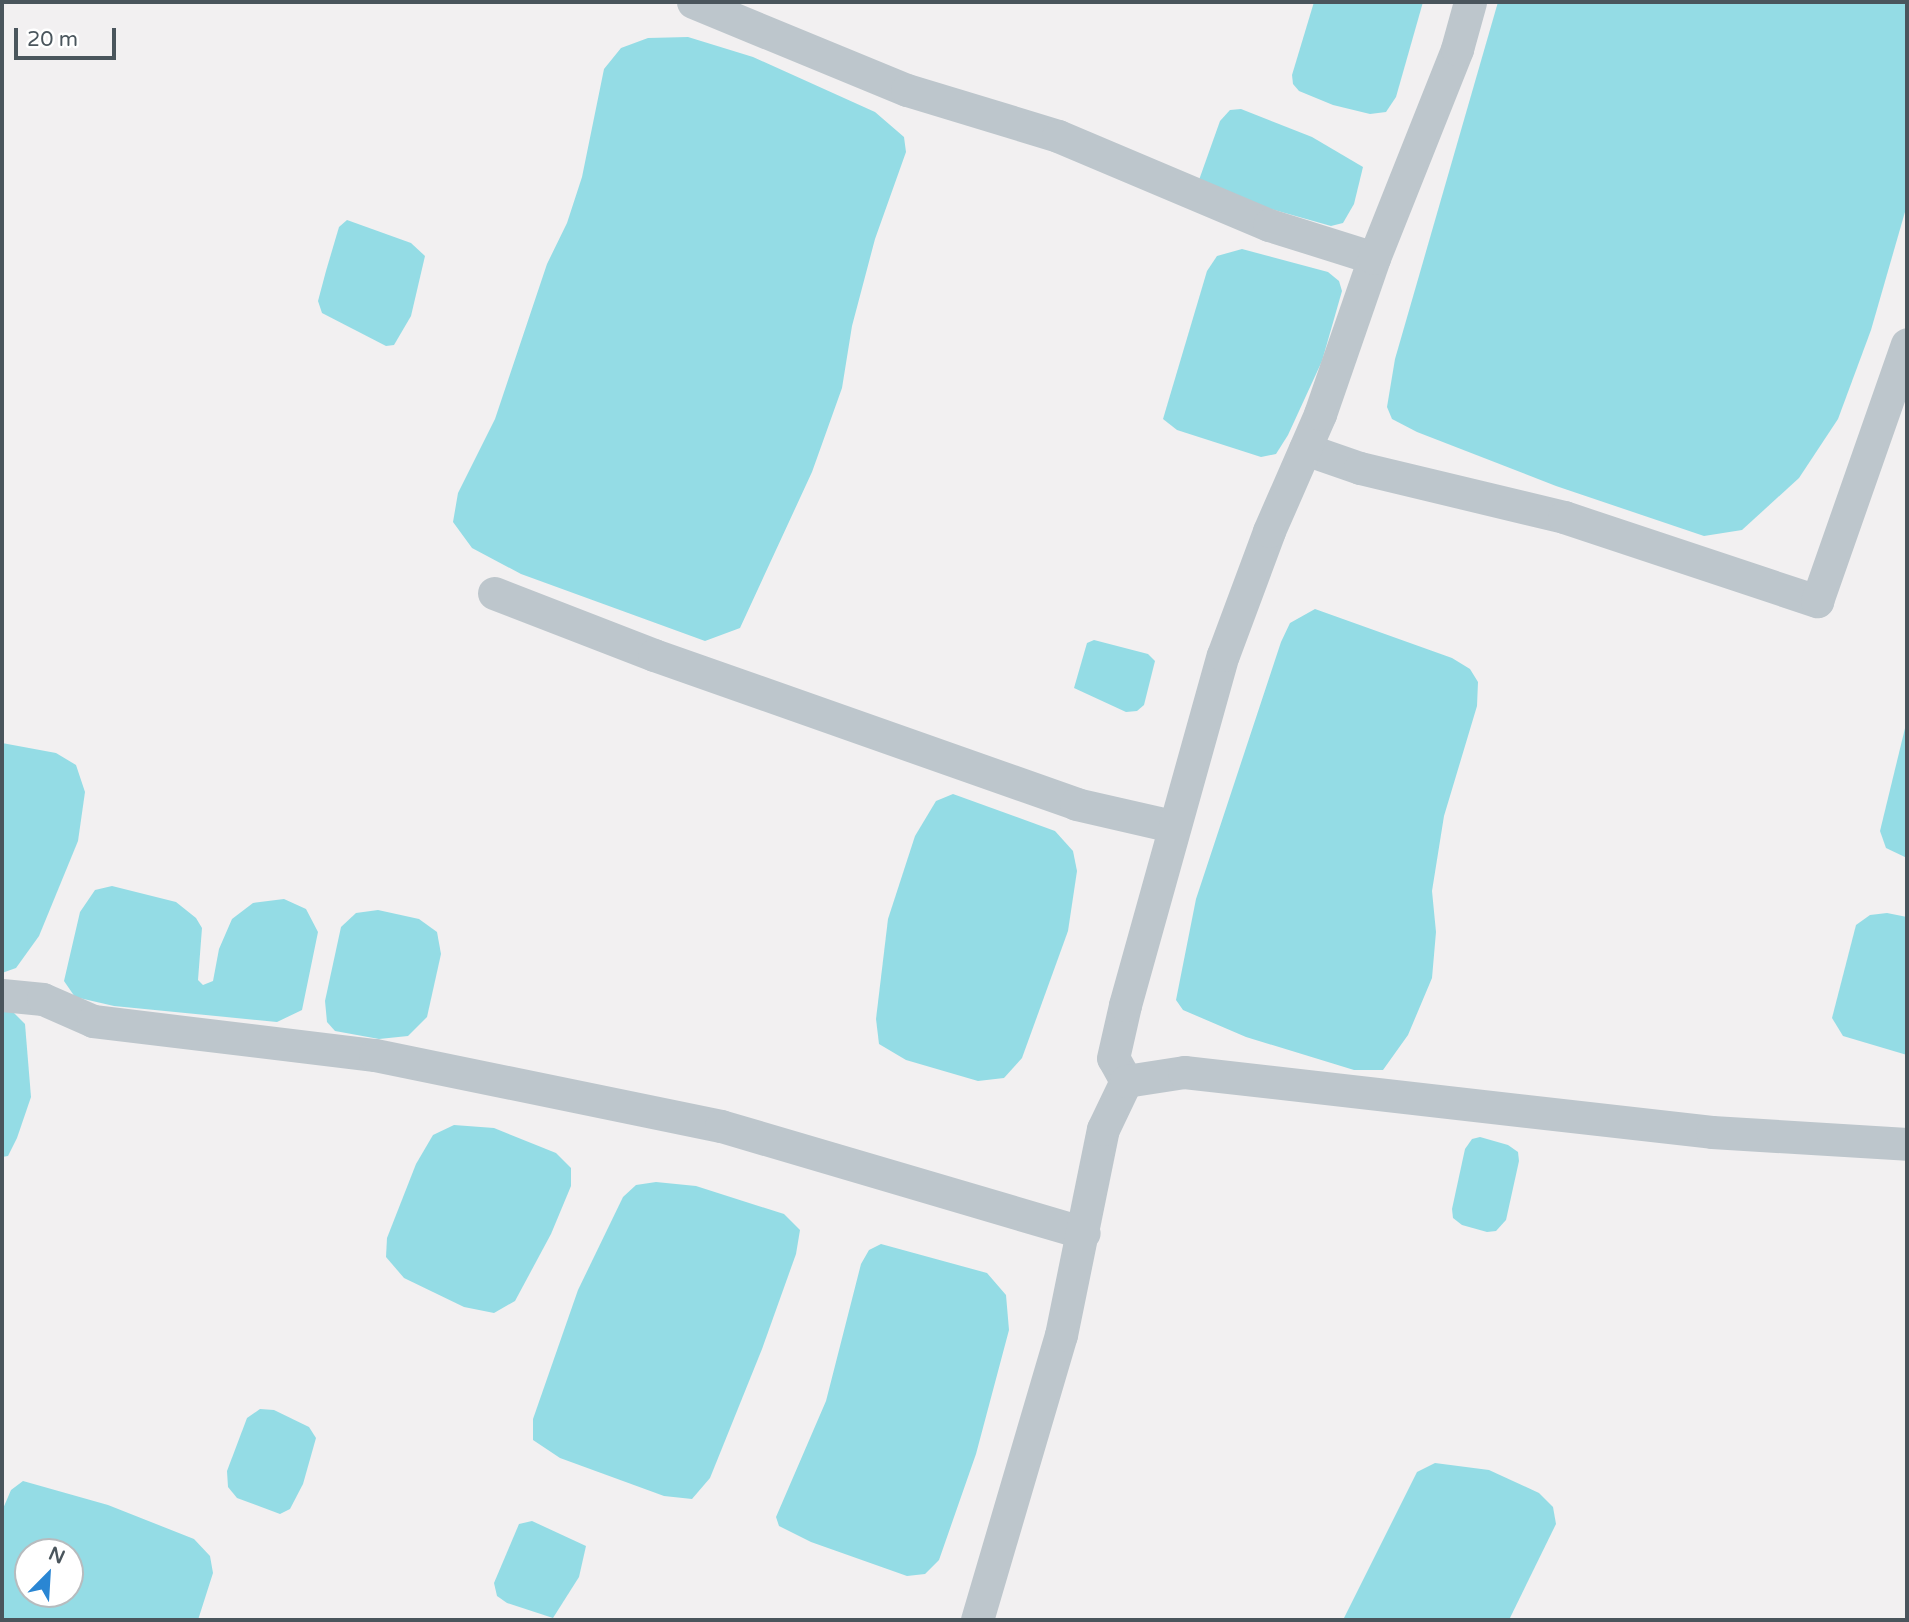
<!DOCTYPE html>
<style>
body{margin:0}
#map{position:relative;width:1909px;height:1622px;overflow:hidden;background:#f2f0f1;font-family:"Varela Round",sans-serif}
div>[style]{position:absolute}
.water>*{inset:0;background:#94dce5}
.minor>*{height:33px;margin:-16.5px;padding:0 16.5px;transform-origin:16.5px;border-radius:16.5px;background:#bdc6cc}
span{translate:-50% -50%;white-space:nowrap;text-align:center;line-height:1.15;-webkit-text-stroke:5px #fff;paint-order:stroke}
.frame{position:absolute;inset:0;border:4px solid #4a555c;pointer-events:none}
.north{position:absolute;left:14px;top:1538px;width:70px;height:70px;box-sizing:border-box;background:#fff;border:2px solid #b7bbbe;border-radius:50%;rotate:24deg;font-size:19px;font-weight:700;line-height:28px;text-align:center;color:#4a555c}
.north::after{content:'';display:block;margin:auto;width:24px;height:32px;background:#2a86d3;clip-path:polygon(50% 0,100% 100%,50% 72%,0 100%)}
.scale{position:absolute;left:14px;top:28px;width:102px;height:32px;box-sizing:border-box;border:4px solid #4a555c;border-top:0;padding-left:9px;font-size:21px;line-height:24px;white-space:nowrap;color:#4a555c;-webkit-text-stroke:5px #fff;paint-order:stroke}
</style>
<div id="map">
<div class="water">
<div style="clip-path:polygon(1314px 2px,1423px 2px,1396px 97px,1386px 112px,1370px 114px,1333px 105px,1299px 91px,1293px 84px,1292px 75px)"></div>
<div style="clip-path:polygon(1498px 2px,1907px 2px,1907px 205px,1871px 330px,1838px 419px,1799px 478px,1742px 530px,1704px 536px,1556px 486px,1417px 432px,1392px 419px,1387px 407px,1395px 359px)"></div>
<div style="clip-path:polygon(688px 37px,753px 57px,875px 112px,904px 137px,906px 152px,875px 239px,852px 326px,842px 388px,812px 472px,740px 628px,705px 641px,521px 574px,472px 548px,453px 522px,458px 493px,495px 419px,547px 264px,567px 223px,582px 177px,604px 69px,621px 48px,648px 38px)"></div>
<div style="clip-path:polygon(1241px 109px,1312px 137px,1363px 167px,1354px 204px,1343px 223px,1331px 226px,1235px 199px,1199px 180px,1220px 121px,1230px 110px)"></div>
<div style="clip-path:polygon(347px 220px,411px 243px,425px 256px,411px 316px,394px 345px,386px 346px,322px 313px,318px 301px,326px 271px,339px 227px)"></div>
<div style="clip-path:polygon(1242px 249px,1328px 272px,1339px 281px,1342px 291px,1322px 361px,1288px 435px,1276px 454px,1261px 457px,1177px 430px,1163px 419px,1207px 271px,1217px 256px)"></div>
<div style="clip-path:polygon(1315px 609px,1452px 658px,1470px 669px,1478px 682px,1477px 706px,1444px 816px,1432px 891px,1436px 932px,1432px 978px,1408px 1035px,1383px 1070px,1354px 1070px,1246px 1037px,1183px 1010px,1176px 1000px,1196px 899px,1281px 642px,1290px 623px)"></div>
<div style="clip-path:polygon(1094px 640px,1148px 654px,1155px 661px,1144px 705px,1137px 711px,1126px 712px,1074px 688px,1087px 643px)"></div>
<div style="clip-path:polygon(1907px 720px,1907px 858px,1886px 848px,1880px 831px)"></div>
<div style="clip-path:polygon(2px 743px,56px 753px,76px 765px,85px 792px,78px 841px,39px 936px,16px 968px,2px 973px)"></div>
<div style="clip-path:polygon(953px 794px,1055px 831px,1073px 851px,1077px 871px,1068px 931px,1022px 1058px,1004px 1078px,978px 1081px,906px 1060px,879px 1044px,876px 1019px,888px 919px,915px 836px,936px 801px)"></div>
<div style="clip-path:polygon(112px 886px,176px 902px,196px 918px,202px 928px,198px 980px,203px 985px,213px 981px,219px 949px,232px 919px,253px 903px,284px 899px,306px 909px,318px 932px,302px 1010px,277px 1022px,114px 1006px,75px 997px,64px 981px,80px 912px,95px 890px)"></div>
<div style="clip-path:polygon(378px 910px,419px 919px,437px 932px,441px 954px,427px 1017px,408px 1036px,379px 1039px,335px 1031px,327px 1022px,325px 1001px,341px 927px,356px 913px)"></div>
<div style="clip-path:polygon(1887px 913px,1907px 917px,1907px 1055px,1843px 1036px,1832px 1018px,1856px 925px,1870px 915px)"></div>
<div style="clip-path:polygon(2px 1009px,12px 1011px,25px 1024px,31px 1097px,17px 1138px,8px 1156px,2px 1157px)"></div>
<div style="clip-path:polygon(454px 1125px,494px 1128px,556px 1153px,571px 1168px,571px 1186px,551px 1234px,515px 1301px,494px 1313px,464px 1307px,404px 1278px,386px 1257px,387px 1238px,416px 1164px,433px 1135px)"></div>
<div style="clip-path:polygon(1480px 1137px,1508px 1145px,1518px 1152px,1519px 1161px,1506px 1220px,1496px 1231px,1487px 1232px,1462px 1225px,1453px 1218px,1452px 1209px,1465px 1149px,1472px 1139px)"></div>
<div style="clip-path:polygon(656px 1182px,696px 1186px,784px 1214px,800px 1230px,796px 1254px,762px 1349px,710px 1478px,692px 1499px,664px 1496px,560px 1458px,533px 1440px,533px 1419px,578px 1290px,623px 1197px,636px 1185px)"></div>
<div style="clip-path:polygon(881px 1244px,987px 1273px,1006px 1295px,1009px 1330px,976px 1454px,939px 1560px,925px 1574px,907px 1576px,811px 1542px,779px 1526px,776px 1517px,826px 1401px,861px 1264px,869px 1250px)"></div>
<div style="clip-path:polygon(260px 1409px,274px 1410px,309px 1427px,316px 1438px,303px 1484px,290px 1509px,280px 1514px,237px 1498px,228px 1487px,227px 1471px,247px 1418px)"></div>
<div style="clip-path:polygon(1435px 1463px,1489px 1470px,1539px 1493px,1553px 1507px,1556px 1524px,1509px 1620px,1343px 1620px,1417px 1472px)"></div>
<div style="clip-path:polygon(evenodd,23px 1481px,108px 1505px,194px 1539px,210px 1556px,213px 1573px,198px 1620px,2px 1620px,2px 1511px,11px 1490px,23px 1481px,28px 1552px,70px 1552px,70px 1594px,28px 1594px,28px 1552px)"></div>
<div style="clip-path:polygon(532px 1521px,586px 1546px,579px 1577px,553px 1618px,507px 1603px,497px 1596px,494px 1583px,519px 1524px)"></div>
</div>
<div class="minor">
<div style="left:693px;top:2px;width:231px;rotate:22.4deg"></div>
<div style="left:907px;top:90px;width:158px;rotate:16.9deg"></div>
<div style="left:1058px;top:136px;width:229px;rotate:22.9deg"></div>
<div style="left:1269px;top:225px;width:110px;rotate:17.4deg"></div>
<div style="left:1305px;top:449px;width:58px;rotate:19.1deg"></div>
<div style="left:1360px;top:468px;width:210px;rotate:13.5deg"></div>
<div style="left:1564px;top:517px;width:267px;rotate:18.4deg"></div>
<div style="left:1817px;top:601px;width:272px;rotate:-70.7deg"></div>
<div style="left:494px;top:593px;width:172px;rotate:21.2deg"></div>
<div style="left:654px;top:655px;width:448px;rotate:19.4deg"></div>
<div style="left:1076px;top:804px;width:98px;rotate:12.9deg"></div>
<div style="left:2px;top:995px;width:41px;rotate:5.6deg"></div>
<div style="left:43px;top:999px;width:55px;rotate:23.7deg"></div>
<div style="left:93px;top:1021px;width:284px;rotate:6.9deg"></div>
<div style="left:375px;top:1055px;width:353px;rotate:11.6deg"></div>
<div style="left:721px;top:1126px;width:378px;rotate:16.4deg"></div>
<div style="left:1126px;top:1081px;width:26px;rotate:-119deg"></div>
<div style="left:1113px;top:1058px;width:54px;rotate:-77.2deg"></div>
<div style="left:1125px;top:1005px;width:363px;rotate:-74.4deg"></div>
<div style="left:1223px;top:655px;width:132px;rotate:-69.6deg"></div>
<div style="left:1269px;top:531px;width:128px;rotate:-66.4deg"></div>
<div style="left:1320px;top:414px;width:165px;rotate:-70.9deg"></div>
<div style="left:1374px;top:258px;width:225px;rotate:-68.3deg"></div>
<div style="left:1457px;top:49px;width:49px;rotate:-74.5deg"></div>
<div style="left:977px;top:1620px;width:297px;rotate:-73.6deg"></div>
<div style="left:1061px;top:1335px;width:210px;rotate:-78.5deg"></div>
<div style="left:1103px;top:1129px;width:53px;rotate:-64.4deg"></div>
<div style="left:1126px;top:1081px;width:59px;rotate:-8.8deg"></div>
<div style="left:1184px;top:1072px;width:531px;rotate:6.48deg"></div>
<div style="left:1712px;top:1132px;width:195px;rotate:3.5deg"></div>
</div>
<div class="frame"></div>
<div class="north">N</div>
<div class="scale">20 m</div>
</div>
